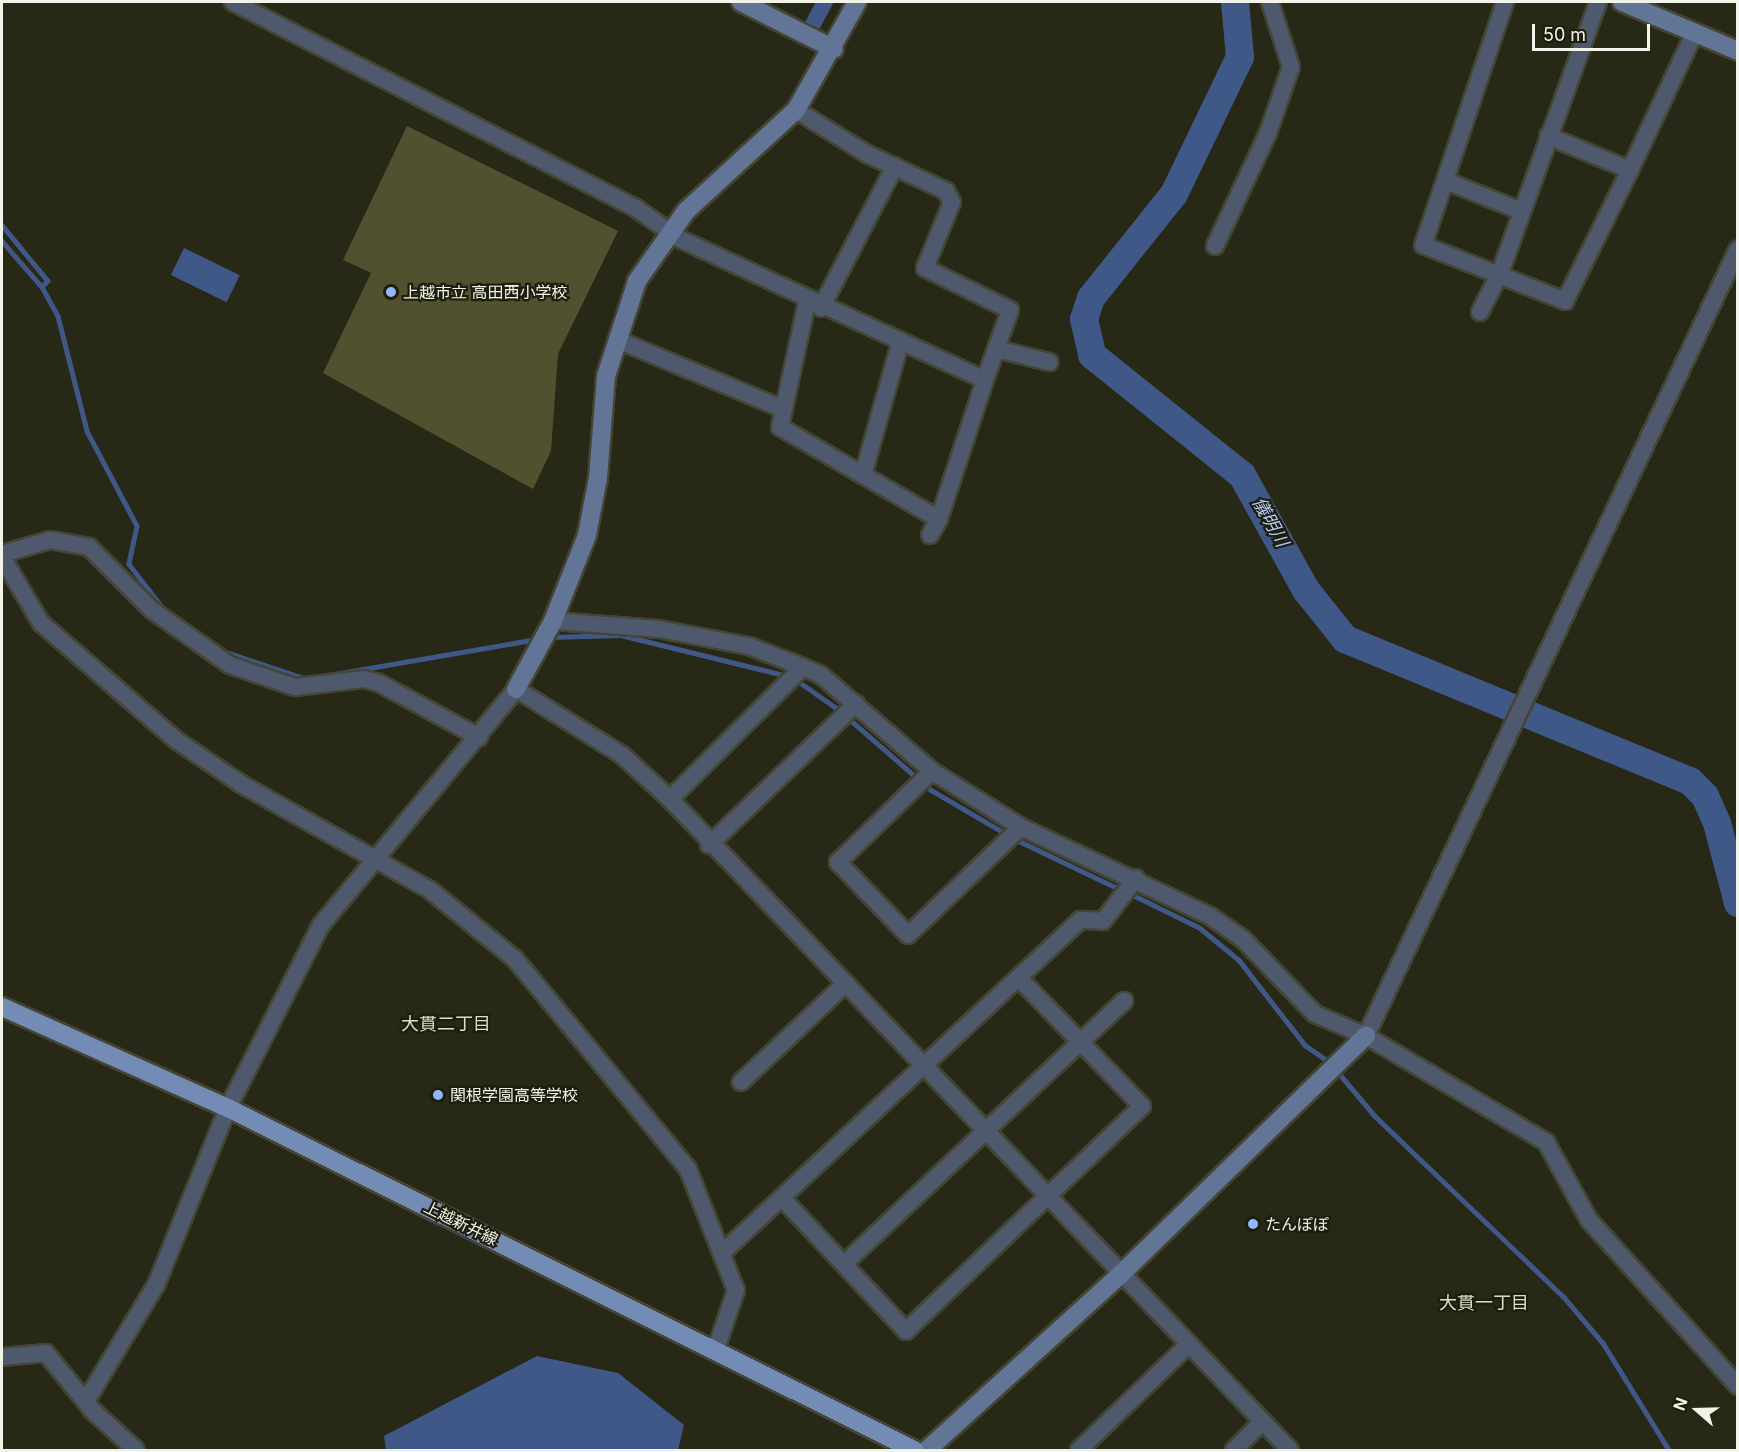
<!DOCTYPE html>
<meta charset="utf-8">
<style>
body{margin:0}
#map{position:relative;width:1739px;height:1452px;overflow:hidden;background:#282817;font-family:Inter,"Noto Sans JP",sans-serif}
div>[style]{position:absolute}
.green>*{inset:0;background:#515130}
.water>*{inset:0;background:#405887;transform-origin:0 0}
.stream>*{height:4.5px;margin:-2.25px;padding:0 2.25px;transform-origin:2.25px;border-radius:2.25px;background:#405887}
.canal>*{height:16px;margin:-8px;padding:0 8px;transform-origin:8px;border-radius:8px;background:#405887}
.river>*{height:28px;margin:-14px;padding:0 14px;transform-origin:14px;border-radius:14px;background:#405887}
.roads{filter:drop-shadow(2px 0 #444534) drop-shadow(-2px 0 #444534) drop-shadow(0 2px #444534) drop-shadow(0 -2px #444534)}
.street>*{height:16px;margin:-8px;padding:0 8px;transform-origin:8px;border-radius:8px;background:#4e596e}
.secondary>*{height:18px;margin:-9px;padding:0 9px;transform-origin:9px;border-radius:9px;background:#637596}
.primary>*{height:18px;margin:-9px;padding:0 9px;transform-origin:9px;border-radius:9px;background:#748bb5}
.dots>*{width:16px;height:16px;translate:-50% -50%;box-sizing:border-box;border:3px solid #1e1e0e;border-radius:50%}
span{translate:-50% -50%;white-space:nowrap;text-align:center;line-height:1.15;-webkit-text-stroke:4.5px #1e1e0e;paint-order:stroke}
.poi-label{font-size:16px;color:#f3f4e9}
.left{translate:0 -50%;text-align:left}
.street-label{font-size:16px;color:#f3f4e9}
.water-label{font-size:18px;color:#b3cbf7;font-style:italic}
.neighbourhood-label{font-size:18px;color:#dddec8}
.frame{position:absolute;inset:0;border:3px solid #f3f4e9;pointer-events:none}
.north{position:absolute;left:1667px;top:1380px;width:60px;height:60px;-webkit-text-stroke:4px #1e1e0e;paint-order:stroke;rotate:290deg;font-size:16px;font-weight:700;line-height:24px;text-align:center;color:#f3f4e9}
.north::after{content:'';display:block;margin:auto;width:21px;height:27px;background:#f3f4e9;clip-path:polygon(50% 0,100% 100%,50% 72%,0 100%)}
.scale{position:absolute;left:1532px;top:24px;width:118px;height:27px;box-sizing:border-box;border:3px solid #f3f4e9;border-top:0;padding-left:8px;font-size:18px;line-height:21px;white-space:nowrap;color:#f3f4e9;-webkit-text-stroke:4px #1e1e0e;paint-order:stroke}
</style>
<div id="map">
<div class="green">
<div style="clip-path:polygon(407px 126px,618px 231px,558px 354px,551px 451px,533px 489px,323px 373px,371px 273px,343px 260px)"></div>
</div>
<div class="water">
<div style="left:184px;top:248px;width:62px;height:30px;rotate:26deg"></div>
<div style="clip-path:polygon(537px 1356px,618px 1373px,684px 1425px,678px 1450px,386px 1450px,384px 1436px)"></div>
</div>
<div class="stream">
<div style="left:2px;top:225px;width:72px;rotate:50.6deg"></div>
<div style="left:48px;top:281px;width:8px;rotate:135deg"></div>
<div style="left:42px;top:287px;width:33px;rotate:61deg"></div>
<div style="left:58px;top:316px;width:119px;rotate:75.8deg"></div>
<div style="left:87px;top:431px;width:107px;rotate:62.2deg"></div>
<div style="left:137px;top:526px;width:39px;rotate:102deg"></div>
<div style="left:129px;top:564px;width:54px;rotate:52.5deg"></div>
<div style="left:2px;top:241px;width:61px;rotate:49deg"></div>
<div style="left:549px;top:637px;width:72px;rotate:-1.6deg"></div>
<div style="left:621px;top:635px;width:172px;rotate:13.8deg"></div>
<div style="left:223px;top:651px;width:88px;rotate:18.6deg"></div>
<div style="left:323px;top:676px;width:218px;rotate:-9.8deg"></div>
<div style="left:795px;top:679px;width:57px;rotate:35.1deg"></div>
<div style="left:848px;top:718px;width:110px;rotate:40.9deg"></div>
<div style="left:931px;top:790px;width:89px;rotate:30.3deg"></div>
<div style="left:1015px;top:839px;width:118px;rotate:25.7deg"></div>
<div style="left:1129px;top:893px;width:79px;rotate:26.2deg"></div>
<div style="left:1200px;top:928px;width:50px;rotate:39.4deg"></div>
<div style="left:1239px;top:960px;width:108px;rotate:52.2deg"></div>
<div style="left:1305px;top:1045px;width:33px;rotate:35deg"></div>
<div style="left:1337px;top:1071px;width:59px;rotate:49.8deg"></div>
<div style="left:1375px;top:1116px;width:260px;rotate:43.8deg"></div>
<div style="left:1563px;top:1296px;width:62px;rotate:49.6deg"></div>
<div style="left:1603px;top:1343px;width:126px;rotate:58.3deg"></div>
</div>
<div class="canal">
<div style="left:811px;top:28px;width:30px;rotate:-62deg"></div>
</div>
<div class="river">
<div style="left:1235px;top:2px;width:55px;rotate:84.8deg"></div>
<div style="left:1240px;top:57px;width:152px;rotate:115.7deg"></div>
<div style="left:1174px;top:194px;width:133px;rotate:128.6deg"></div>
<div style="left:1091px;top:298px;width:22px;rotate:108deg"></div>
<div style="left:1084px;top:319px;width:37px;rotate:77deg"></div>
<div style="left:1092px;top:355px;width:192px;rotate:38.7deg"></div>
<div style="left:1242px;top:475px;width:132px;rotate:60.9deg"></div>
<div style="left:1306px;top:590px;width:63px;rotate:51.5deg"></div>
<div style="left:1345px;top:639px;width:373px;rotate:22.4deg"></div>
<div style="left:1690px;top:781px;width:21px;rotate:45deg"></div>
<div style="left:1705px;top:796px;width:30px;rotate:66deg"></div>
<div style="left:1717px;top:823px;width:83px;rotate:75.3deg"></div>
</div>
<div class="roads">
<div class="street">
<div style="left:233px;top:2px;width:450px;rotate:27.1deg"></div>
<div style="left:634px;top:207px;width:56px;rotate:34.8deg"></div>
<div style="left:680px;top:239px;width:336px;rotate:24.8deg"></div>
<div style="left:985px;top:380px;width:74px;rotate:-70.3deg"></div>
<div style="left:1010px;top:310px;width:95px;rotate:-153.7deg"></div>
<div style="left:925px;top:268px;width:71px;rotate:-67.8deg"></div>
<div style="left:952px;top:202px;width:13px;rotate:-119deg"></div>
<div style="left:946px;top:191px;width:87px;rotate:-154.9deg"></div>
<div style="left:867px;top:154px;width:84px;rotate:-148.2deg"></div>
<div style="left:1505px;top:2px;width:256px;rotate:108.6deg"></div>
<div style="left:1423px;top:245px;width:153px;rotate:21.5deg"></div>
<div style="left:1565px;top:301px;width:146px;rotate:-63.6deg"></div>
<div style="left:1548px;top:136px;width:89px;rotate:22.5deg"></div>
<div style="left:1630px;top:170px;width:150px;rotate:-64.8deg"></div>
<div style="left:1446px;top:181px;width:81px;rotate:21.8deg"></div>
<div style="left:1215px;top:246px;width:125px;rotate:-64.9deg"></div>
<div style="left:1268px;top:133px;width:70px;rotate:-70.8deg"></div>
<div style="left:1291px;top:67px;width:68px;rotate:-107.9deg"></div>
<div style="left:807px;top:302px;width:128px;rotate:102.2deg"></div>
<div style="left:780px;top:427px;width:184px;rotate:30.1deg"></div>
<div style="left:939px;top:519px;width:146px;rotate:-71.7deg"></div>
<div style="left:821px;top:308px;width:160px;rotate:-62.5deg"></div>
<div style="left:1480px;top:312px;width:44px;rotate:-62.9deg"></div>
<div style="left:1500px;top:273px;width:288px;rotate:-70.1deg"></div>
<div style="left:620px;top:341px;width:177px;rotate:22.6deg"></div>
<div style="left:996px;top:349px;width:55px;rotate:13.8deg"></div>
<div style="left:863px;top:475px;width:137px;rotate:-74.3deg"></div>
<div style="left:930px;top:535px;width:18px;rotate:-61deg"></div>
<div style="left:2px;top:554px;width:50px;rotate:-16.3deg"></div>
<div style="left:50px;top:540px;width:40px;rotate:10deg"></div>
<div style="left:89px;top:547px;width:89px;rotate:45deg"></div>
<div style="left:152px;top:610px;width:95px;rotate:35.2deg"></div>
<div style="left:230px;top:665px;width:69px;rotate:18.7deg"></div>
<div style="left:295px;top:687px;width:69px;rotate:-6.6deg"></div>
<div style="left:364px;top:679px;width:16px;rotate:15deg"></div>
<div style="left:379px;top:683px;width:114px;rotate:28.4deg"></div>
<div style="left:2px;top:557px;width:77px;rotate:59.4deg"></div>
<div style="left:41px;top:623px;width:179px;rotate:40.9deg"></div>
<div style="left:176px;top:740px;width:78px;rotate:34.1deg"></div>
<div style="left:241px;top:784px;width:217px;rotate:29.3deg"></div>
<div style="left:430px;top:890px;width:109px;rotate:39.1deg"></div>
<div style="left:515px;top:959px;width:272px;rotate:50.5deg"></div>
<div style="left:688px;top:1169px;width:130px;rotate:68.4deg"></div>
<div style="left:736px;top:1290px;width:62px;rotate:108.7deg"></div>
<div style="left:553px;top:621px;width:106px;rotate:4.3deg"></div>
<div style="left:659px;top:629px;width:92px;rotate:10.7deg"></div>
<div style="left:749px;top:646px;width:58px;rotate:21.3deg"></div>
<div style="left:803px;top:667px;width:20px;rotate:24deg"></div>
<div style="left:821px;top:675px;width:147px;rotate:40.9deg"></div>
<div style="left:932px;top:771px;width:105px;rotate:32.2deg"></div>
<div style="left:1021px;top:827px;width:209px;rotate:25.2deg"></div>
<div style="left:1210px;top:916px;width:40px;rotate:34.9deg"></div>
<div style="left:1243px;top:939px;width:104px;rotate:46.2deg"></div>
<div style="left:1315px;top:1014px;width:56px;rotate:23.3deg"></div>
<div style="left:1366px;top:1036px;width:209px;rotate:30.5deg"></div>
<div style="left:1546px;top:1142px;width:89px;rotate:61.1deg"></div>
<div style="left:1589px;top:1220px;width:223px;rotate:48.1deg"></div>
<div style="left:932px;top:771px;width:131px;rotate:135.9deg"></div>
<div style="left:838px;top:862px;width:101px;rotate:46.2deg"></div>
<div style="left:908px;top:935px;width:156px;rotate:-43.7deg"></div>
<div style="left:670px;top:799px;width:187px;rotate:-44.8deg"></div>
<div style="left:709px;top:845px;width:204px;rotate:-43.8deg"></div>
<div style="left:1366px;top:1036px;width:870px;rotate:-64.7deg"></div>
<div style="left:741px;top:1082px;width:144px;rotate:-43.3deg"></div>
<div style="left:782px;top:1198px;width:182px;rotate:47deg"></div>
<div style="left:906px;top:1331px;width:326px;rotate:-43.6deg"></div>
<div style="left:1142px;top:1106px;width:178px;rotate:-133.9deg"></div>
<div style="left:723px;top:1252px;width:488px;rotate:-42.9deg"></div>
<div style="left:1080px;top:920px;width:23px;rotate:2deg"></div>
<div style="left:1103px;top:921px;width:54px;rotate:-52.5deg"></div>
<div style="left:845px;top:1263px;width:383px;rotate:-43.2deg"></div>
<div style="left:2px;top:1357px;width:44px;rotate:-5.2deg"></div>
<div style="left:46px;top:1353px;width:75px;rotate:51deg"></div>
<div style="left:93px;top:1411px;width:58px;rotate:42.2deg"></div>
<div style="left:86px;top:1401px;width:135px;rotate:-58.9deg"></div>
<div style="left:156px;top:1285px;width:191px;rotate:-67.9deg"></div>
<div style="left:228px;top:1108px;width:205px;rotate:-63.1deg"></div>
<div style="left:321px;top:925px;width:306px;rotate:-50.4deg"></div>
<div style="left:516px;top:689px;width:125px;rotate:31.9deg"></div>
<div style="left:622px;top:755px;width:65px;rotate:42.5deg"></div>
<div style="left:670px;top:799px;width:899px;rotate:46.4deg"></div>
<div style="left:1079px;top:1450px;width:150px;rotate:-43.9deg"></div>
<div style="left:1234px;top:1450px;width:38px;rotate:-45deg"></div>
</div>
<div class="secondary">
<div style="left:741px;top:2px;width:104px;rotate:26.8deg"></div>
<div style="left:1622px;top:2px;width:126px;rotate:22.9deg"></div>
<div style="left:516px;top:689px;width:77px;rotate:-61.4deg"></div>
<div style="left:553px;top:621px;width:92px;rotate:-68.4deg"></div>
<div style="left:587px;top:535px;width:58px;rotate:-79.1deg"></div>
<div style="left:598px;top:478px;width:102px;rotate:-85.5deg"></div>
<div style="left:606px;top:376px;width:100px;rotate:-71.9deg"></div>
<div style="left:637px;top:281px;width:85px;rotate:-55deg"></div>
<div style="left:686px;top:211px;width:149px;rotate:-42.6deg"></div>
<div style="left:796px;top:110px;width:124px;rotate:-60.5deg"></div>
<div style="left:927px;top:1450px;width:262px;rotate:-42.2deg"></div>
<div style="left:1121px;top:1274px;width:342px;rotate:-44.2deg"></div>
</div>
<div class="primary">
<div style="left:2px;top:1007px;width:248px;rotate:24.1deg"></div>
<div style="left:228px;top:1108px;width:767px;rotate:26.5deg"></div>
</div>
</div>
<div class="dots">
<div style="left:391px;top:292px;background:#92b7fd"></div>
<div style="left:438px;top:1095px;background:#92b7fd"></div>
<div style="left:1253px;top:1224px;background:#92b7fd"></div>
</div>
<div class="poi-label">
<span class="left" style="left:403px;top:292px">上越市立 高田西小学校</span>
<span class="left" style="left:450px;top:1095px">関根学園高等学校</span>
<span class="left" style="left:1265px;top:1224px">たんぽぽ</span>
</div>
<div class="street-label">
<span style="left:461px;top:1223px;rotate:26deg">上越新井線</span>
</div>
<div class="water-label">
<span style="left:1270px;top:522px;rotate:61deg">儀明川</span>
</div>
<div class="neighbourhood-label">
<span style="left:446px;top:1024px">大貫二丁目</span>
<span style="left:1484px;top:1303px">大貫一丁目</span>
</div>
<div class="frame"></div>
<div class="north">N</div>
<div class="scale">50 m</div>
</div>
